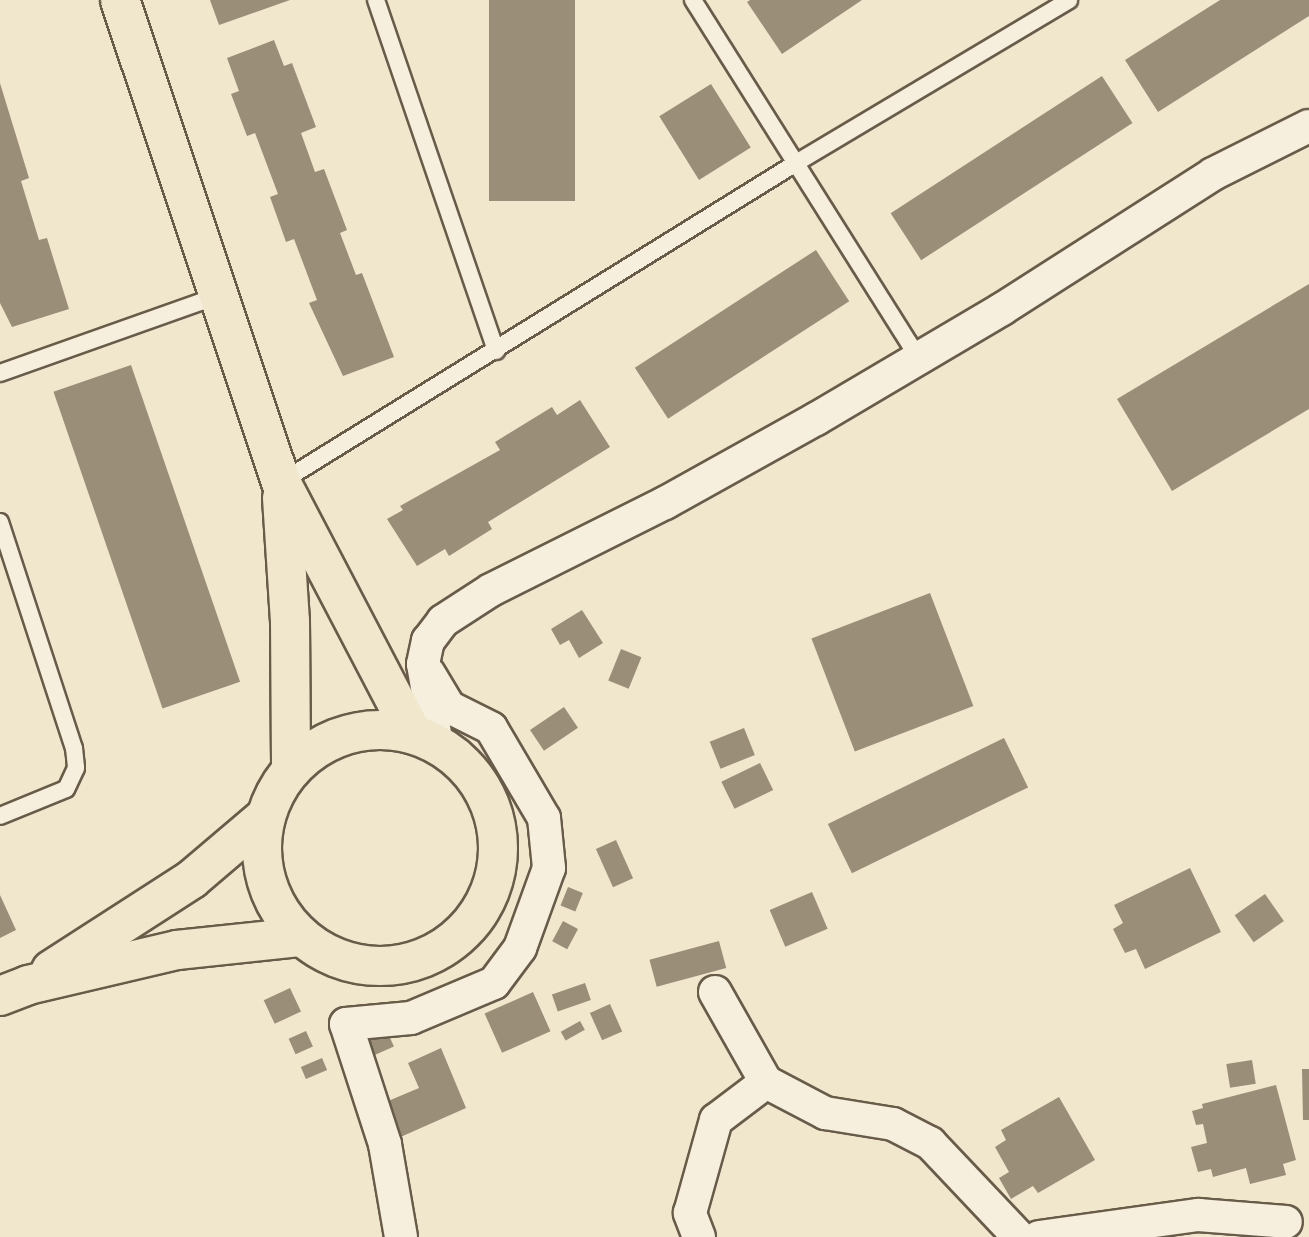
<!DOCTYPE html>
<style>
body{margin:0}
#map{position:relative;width:1309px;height:1237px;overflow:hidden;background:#f1e7cd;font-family:"IM FELL DW Pica",serif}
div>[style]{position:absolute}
.building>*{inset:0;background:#9a8e79;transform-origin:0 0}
.roads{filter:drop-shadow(2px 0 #685c49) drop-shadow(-2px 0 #685c49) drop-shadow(0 2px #685c49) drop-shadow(0 -2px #685c49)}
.lane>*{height:16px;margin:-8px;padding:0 8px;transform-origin:8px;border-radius:8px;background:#f6efde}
.street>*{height:32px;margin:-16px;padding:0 16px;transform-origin:16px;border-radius:16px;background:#f6efde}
.primary>*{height:38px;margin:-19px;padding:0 19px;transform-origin:19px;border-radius:19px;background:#f1e7cd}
.primary>.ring{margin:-19px;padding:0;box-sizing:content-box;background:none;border:38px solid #f1e7cd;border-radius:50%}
span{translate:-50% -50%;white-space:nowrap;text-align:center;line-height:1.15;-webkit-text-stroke:7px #f6efde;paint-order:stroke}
</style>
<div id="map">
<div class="building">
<div style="clip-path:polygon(210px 0,290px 0,219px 25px)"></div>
<div style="left:489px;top:0;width:86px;height:201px"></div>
<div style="clip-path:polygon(750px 0,862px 0,782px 54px,747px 2px)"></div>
<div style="clip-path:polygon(1220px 0,1309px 0,1309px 16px,1158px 112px,1125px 60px)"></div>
<div style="clip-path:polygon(274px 40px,284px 66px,292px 63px,316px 127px,301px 133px,315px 172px,324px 169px,347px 230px,340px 233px,356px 275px,362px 273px,394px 357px,343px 376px,309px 303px,317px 300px,294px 239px,286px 242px,270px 197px,278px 194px,255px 133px,247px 136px,231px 94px,239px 91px,227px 58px)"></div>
<div style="left:1102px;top:76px;width:56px;height:252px;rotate:57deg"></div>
<div style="clip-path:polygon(0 83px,29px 178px,21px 181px,39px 240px,47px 238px,69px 309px,12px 327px,0 303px)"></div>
<div style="left:711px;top:84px;width:75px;height:61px;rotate:58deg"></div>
<div style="left:816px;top:250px;width:61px;height:216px;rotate:57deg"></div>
<div style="clip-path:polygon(1309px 284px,1309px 409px,1172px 491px,1117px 399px)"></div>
<div style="left:131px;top:365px;width:335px;height:82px;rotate:71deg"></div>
<div style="clip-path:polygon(580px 400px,610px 447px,488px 522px,492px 529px,449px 556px,445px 549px,417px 566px,387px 519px,403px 510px,400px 506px,500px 450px,495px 442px,552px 407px,557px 415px)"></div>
<div style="left:930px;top:593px;width:121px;height:127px;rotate:69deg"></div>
<div style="clip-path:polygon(582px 610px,603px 643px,579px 658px,569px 640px,560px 645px,551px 629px)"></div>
<div style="left:621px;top:649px;width:22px;height:34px;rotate:22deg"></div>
<div style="left:564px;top:707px;width:25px;height:41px;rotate:56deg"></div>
<div style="left:744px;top:728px;width:29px;height:37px;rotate:68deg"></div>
<div style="left:1004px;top:738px;width:55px;height:196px;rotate:64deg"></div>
<div style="left:760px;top:763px;width:30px;height:43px;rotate:64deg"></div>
<div style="left:616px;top:840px;width:42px;height:22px;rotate:66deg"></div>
<div style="clip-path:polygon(1190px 868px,1221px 932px,1145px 969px,1136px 949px,1125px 953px,1113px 929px,1123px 923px,1114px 905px)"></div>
<div style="left:568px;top:887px;width:16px;height:20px;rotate:22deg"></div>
<div style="left:812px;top:892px;width:40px;height:46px;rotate:67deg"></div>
<div style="left:1265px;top:894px;width:33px;height:37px;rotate:55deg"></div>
<div style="clip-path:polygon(0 895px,16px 930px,0 938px)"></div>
<div style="left:563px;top:921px;width:17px;height:23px;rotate:28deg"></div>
<div style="left:719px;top:941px;width:28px;height:72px;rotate:75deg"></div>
<div style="left:585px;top:983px;width:18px;height:35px;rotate:71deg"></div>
<div style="left:290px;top:988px;width:26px;height:29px;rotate:65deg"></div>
<div style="left:533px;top:992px;width:43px;height:53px;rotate:66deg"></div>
<div style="left:610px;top:1004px;width:30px;height:22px;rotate:66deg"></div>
<div style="left:580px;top:1021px;width:10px;height:22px;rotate:61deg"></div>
<div style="left:306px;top:1031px;width:17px;height:19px;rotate:66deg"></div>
<div style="left:387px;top:1031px;width:17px;height:21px;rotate:66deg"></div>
<div style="clip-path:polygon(441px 1048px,466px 1108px,396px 1139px,381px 1104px,419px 1088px,408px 1063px)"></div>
<div style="left:322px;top:1058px;width:13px;height:23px;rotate:67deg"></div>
<div style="left:1252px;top:1060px;width:24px;height:26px;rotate:81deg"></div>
<div style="clip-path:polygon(1302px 1069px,1309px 1069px,1309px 1120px,1303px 1120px)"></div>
<div style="clip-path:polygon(1276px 1085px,1296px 1160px,1283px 1164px,1286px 1175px,1250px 1184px,1246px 1168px,1213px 1177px,1211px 1169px,1198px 1172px,1191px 1147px,1207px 1143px,1203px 1124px,1196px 1125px,1192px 1111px,1203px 1108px,1202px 1104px)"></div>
<div style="clip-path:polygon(1059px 1097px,1095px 1160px,1038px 1193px,1033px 1186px,1011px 1199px,999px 1178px,1009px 1172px,995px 1147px,1006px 1140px,1001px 1130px)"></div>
</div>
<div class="roads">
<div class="lane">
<div style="left:376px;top:0;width:371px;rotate:71.1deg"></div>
<div style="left:693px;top:0;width:421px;rotate:57.8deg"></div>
<div style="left:0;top:373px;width:230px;rotate:-19.5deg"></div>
<div style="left:281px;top:482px;width:606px;rotate:-31.77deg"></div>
<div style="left:796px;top:163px;width:318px;rotate:-30.8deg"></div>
<div style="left:0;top:522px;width:238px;rotate:71.9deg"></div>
<div style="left:74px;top:748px;width:20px;rotate:84deg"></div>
<div style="left:76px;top:768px;width:23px;rotate:115deg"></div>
<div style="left:66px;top:789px;width:71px;rotate:157.8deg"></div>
</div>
<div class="street">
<div style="left:437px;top:745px;width:82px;rotate:-99.8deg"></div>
<div style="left:423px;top:664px;width:24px;rotate:-78deg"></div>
<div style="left:428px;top:641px;width:25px;rotate:-53deg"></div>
<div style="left:443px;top:621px;width:57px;rotate:-32.9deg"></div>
<div style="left:491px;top:590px;width:195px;rotate:-26.6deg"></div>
<div style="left:665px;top:503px;width:173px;rotate:-29.1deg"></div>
<div style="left:816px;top:419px;width:216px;rotate:-30.6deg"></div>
<div style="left:1002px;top:309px;width:250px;rotate:-32.6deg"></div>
<div style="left:1213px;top:174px;width:107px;rotate:-26.6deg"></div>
<div style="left:715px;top:992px;width:103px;rotate:60.5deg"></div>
<div style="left:766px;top:1082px;width:67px;rotate:27.7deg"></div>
<div style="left:825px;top:1113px;width:69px;rotate:9.2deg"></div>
<div style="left:893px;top:1124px;width:42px;rotate:27.2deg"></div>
<div style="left:930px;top:1143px;width:129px;rotate:46.6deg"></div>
<div style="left:401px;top:1237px;width:94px;rotate:-99.8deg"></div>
<div style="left:385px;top:1144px;width:126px;rotate:-108deg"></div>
<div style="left:346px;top:1024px;width:65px;rotate:-5.3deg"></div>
<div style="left:411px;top:1018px;width:90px;rotate:-22.9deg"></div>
<div style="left:494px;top:983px;width:44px;rotate:-53.4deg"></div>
<div style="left:520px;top:948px;width:85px;rotate:-70.1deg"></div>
<div style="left:549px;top:868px;width:50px;rotate:-95.7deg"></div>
<div style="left:544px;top:818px;width:104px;rotate:-120.5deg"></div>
<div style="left:491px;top:728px;width:47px;rotate:-153.4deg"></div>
<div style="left:449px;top:707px;width:39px;rotate:-121deg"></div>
<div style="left:699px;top:1237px;width:26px;rotate:-111deg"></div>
<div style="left:690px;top:1213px;width:97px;rotate:-74.4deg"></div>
<div style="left:716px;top:1120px;width:63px;rotate:-37.2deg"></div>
<div style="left:1039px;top:1237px;width:161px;rotate:-7.9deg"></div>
<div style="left:1198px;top:1215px;width:88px;rotate:4.5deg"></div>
</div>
<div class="primary">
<div style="left:120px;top:0;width:508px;rotate:71.53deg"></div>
<div style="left:281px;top:482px;width:285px;rotate:62.4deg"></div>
<div style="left:282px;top:498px;width:123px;rotate:86.3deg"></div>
<div style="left:290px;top:621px;width:149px;rotate:89.6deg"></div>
<div class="ring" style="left:262px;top:730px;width:198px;height:198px"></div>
<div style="left:51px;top:970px;width:168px;rotate:-32.8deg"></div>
<div style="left:192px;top:879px;width:97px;rotate:-40.4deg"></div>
<div style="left:0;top:996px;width:30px;rotate:-21deg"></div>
<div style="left:28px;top:985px;width:153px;rotate:-13.2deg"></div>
<div style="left:177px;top:950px;width:125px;rotate:-6deg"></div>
</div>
</div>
</div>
